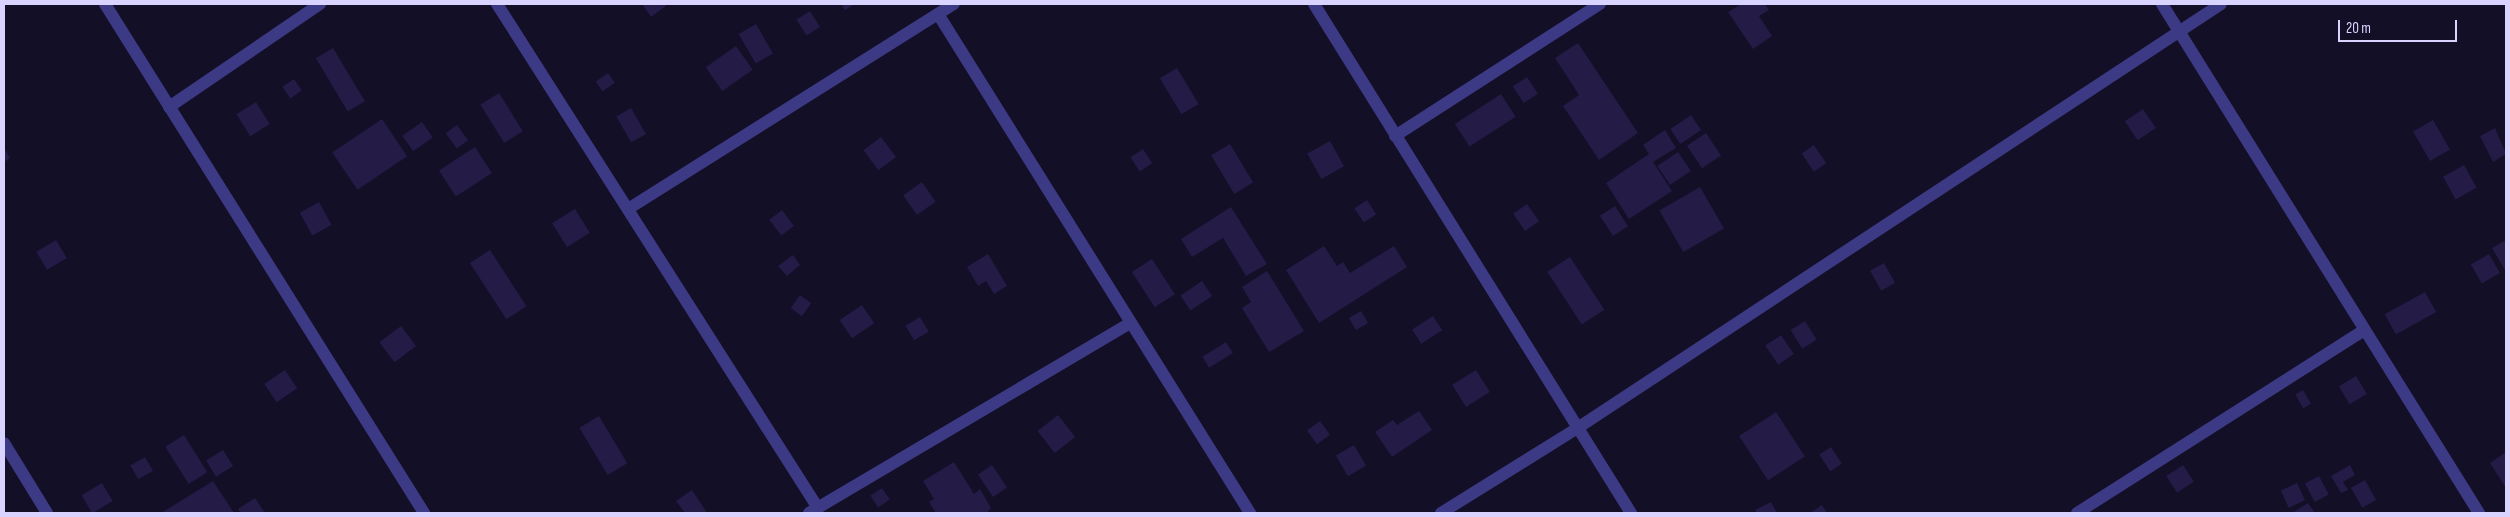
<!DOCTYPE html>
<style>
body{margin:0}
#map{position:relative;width:2510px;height:517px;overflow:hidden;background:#130f26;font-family:"Sofia Sans Condensed",sans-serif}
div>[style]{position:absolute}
.building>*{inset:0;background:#241b47;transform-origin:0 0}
.minor>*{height:12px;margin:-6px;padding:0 6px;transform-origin:6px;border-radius:6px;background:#3d3a85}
span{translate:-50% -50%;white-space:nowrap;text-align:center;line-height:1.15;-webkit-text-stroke:4px #130f26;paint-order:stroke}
.frame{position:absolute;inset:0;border:5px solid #d9d4ff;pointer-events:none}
.scale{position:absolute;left:2338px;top:20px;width:119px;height:22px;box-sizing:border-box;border:2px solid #d9d4ff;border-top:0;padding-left:6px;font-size:15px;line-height:18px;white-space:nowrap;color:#d9d4ff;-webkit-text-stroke:4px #130f26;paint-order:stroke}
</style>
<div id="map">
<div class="building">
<div style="clip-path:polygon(642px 4px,665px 4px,666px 6px,651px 17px)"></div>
<div style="clip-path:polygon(841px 4px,855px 4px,845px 10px)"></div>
<div style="clip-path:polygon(1741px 4px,1765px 4px,1769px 10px,1759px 16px,1772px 36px,1753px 49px,1728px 12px)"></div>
<div style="left:810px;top:11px;width:19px;height:16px;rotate:58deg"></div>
<div style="left:756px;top:24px;width:34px;height:20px;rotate:60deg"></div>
<div style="clip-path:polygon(1578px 43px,1638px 133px,1599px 160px,1563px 106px,1579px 95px,1555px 58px)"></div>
<div style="left:736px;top:46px;width:29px;height:37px;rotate:55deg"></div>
<div style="left:333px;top:48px;width:62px;height:20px;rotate:59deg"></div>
<div style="left:1177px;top:68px;width:42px;height:20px;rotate:59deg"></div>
<div style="left:608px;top:73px;width:12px;height:15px;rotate:55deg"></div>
<div style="left:1527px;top:77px;width:20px;height:17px;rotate:57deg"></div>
<div style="left:294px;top:79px;width:14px;height:14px;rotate:56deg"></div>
<div style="left:499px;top:93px;width:45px;height:22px;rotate:58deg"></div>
<div style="left:1501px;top:94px;width:27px;height:55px;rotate:57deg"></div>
<div style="left:256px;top:102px;width:26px;height:23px;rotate:58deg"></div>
<div style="left:631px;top:108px;width:30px;height:17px;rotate:60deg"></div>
<div style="left:2143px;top:109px;width:23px;height:22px;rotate:56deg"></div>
<div style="left:1691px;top:115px;width:18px;height:25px;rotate:56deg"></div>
<div style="left:382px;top:119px;width:45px;height:60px;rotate:56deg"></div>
<div style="left:2433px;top:120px;width:34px;height:23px;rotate:60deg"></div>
<div style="left:422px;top:122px;width:19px;height:24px;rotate:55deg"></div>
<div style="left:457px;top:125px;width:19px;height:14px;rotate:54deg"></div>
<div style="clip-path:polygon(2495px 128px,2506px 154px,2493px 162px,2480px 136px)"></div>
<div style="clip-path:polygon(1665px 130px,1676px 148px,1653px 162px,1672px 191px,1629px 219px,1606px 183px,1649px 154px,1643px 145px)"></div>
<div style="left:1706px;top:133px;width:27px;height:23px;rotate:56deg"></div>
<div style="left:881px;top:137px;width:25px;height:22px;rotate:53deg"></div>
<div style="left:1330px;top:141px;width:29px;height:26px;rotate:61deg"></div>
<div style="left:1230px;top:144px;width:45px;height:22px;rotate:59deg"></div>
<div style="left:1814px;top:145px;width:22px;height:15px;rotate:56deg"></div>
<div style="left:475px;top:147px;width:31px;height:43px;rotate:57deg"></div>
<div style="clip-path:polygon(4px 148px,10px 158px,4px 162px)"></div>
<div style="left:1143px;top:149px;width:17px;height:15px;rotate:57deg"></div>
<div style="left:1678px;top:152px;width:23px;height:25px;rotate:56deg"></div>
<div style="left:2464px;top:165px;width:26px;height:24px;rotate:61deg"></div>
<div style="left:922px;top:182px;width:24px;height:23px;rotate:55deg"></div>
<div style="left:1700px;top:187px;width:48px;height:47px;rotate:60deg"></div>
<div style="left:1367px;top:200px;width:17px;height:15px;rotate:57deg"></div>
<div style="left:319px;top:202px;width:26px;height:22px;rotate:61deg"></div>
<div style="left:1527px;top:204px;width:21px;height:17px;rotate:55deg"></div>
<div style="left:1615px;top:206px;width:24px;height:18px;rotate:57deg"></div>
<div style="clip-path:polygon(1231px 207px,1267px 264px,1246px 276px,1223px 238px,1192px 257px,1181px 239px)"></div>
<div style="left:575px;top:209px;width:28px;height:27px;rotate:58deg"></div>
<div style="left:782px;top:210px;width:20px;height:16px;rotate:53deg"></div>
<div style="left:56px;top:240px;width:21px;height:23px;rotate:59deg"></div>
<div style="clip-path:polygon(2506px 240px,2506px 272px,2492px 248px)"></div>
<div style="clip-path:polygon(1324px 246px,1337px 266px,1343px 262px,1350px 273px,1394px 246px,1407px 267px,1319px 323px,1286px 270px)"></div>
<div style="left:490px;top:250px;width:67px;height:24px;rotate:57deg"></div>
<div style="clip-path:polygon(988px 254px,1007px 286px,994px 294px,986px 281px,978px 286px,967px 267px)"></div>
<div style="left:2489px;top:254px;width:22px;height:21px;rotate:60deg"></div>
<div style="clip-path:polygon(793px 255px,800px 265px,787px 276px,778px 266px)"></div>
<div style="left:1570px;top:257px;width:63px;height:27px;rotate:57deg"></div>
<div style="left:1152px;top:259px;width:42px;height:24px;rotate:57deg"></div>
<div style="left:1884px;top:263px;width:23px;height:16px;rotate:61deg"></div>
<div style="clip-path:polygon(1267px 271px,1304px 331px,1269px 352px,1242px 308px,1251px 302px,1242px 287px)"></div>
<div style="left:1202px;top:281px;width:18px;height:26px;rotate:56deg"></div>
<div style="left:2425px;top:292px;width:23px;height:46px;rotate:61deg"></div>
<div style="left:800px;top:295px;width:14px;height:16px;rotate:36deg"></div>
<div style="left:862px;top:305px;width:22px;height:27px;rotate:56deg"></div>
<div style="left:1361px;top:311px;width:14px;height:14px;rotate:60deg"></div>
<div style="left:1433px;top:316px;width:17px;height:25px;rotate:57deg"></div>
<div style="left:920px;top:317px;width:17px;height:17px;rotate:59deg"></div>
<div style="left:1805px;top:321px;width:22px;height:17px;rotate:58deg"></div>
<div style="left:401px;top:326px;width:25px;height:27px;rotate:53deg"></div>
<div style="left:1781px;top:335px;width:23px;height:19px;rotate:56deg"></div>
<div style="left:1226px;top:342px;width:13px;height:28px;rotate:58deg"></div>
<div style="left:285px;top:370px;width:22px;height:25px;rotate:56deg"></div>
<div style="left:1476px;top:370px;width:26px;height:28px;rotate:58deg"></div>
<div style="left:2356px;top:376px;width:21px;height:20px;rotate:59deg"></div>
<div style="left:2303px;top:390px;width:16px;height:9px;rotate:60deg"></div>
<div style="clip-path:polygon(1419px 411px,1432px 430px,1392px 457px,1375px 432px,1393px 420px,1397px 425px)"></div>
<div style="left:1776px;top:412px;width:53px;height:44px;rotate:57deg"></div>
<div style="left:1058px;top:415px;width:28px;height:26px;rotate:52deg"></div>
<div style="left:599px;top:416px;width:55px;height:23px;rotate:59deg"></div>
<div style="left:1320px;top:421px;width:17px;height:16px;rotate:54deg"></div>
<div style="left:184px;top:435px;width:44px;height:22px;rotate:58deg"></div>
<div style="left:1354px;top:445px;width:24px;height:21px;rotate:60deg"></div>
<div style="left:1831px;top:447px;width:20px;height:14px;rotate:57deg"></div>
<div style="left:223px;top:450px;width:19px;height:20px;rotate:58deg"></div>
<div style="clip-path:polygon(2506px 452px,2506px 488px,2490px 463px)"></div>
<div style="left:145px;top:457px;width:16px;height:17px;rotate:60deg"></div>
<div style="clip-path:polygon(954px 462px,974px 494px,980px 489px,991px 508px,986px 513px,936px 513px,929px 502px,934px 499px,923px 481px)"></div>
<div style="left:992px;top:465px;width:27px;height:17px;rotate:56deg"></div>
<div style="left:2183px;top:465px;width:20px;height:20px;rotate:57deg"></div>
<div style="clip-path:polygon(2350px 465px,2355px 475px,2343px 482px,2348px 490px,2341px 493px,2331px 476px)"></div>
<div style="left:2319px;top:476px;width:21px;height:16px;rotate:62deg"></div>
<div style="left:2365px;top:480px;width:23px;height:16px;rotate:61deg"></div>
<div style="clip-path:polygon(213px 481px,234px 513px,161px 513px)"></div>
<div style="left:102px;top:483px;width:21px;height:24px;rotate:59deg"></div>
<div style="left:2297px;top:483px;width:19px;height:18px;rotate:65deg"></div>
<div style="left:882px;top:488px;width:14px;height:14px;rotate:56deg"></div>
<div style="clip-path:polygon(692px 490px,706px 511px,703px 513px,685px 513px,676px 501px)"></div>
<div style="clip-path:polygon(255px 498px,265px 513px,241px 513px,238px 509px)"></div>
<div style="clip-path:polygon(1771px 502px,1777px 513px,1757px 513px,1755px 510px)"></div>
<div style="clip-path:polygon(2308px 503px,2315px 513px,2292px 513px)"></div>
<div style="clip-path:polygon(1822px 505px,1827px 513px,1810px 513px)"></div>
</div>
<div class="minor">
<div style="left:105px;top:4px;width:601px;rotate:57.92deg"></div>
<div style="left:497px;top:4px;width:598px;rotate:57.51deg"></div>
<div style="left:1314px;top:4px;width:600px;rotate:58.09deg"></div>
<div style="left:2162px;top:4px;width:600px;rotate:58.09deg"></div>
<div style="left:938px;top:14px;width:589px;rotate:57.98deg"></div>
<div style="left:169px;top:107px;width:183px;rotate:-34.3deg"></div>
<div style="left:1395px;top:136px;width:244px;rotate:-32.8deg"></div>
<div style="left:628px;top:209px;width:385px;rotate:-32.2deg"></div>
<div style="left:4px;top:443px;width:82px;rotate:58.4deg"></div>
<div style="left:809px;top:513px;width:372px;rotate:-30.6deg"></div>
<div style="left:1441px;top:513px;width:159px;rotate:-31.9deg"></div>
<div style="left:1576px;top:429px;width:772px;rotate:-33.38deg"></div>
<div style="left:2077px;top:513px;width:340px;rotate:-32.5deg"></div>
</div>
<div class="frame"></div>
<div class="scale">20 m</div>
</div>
